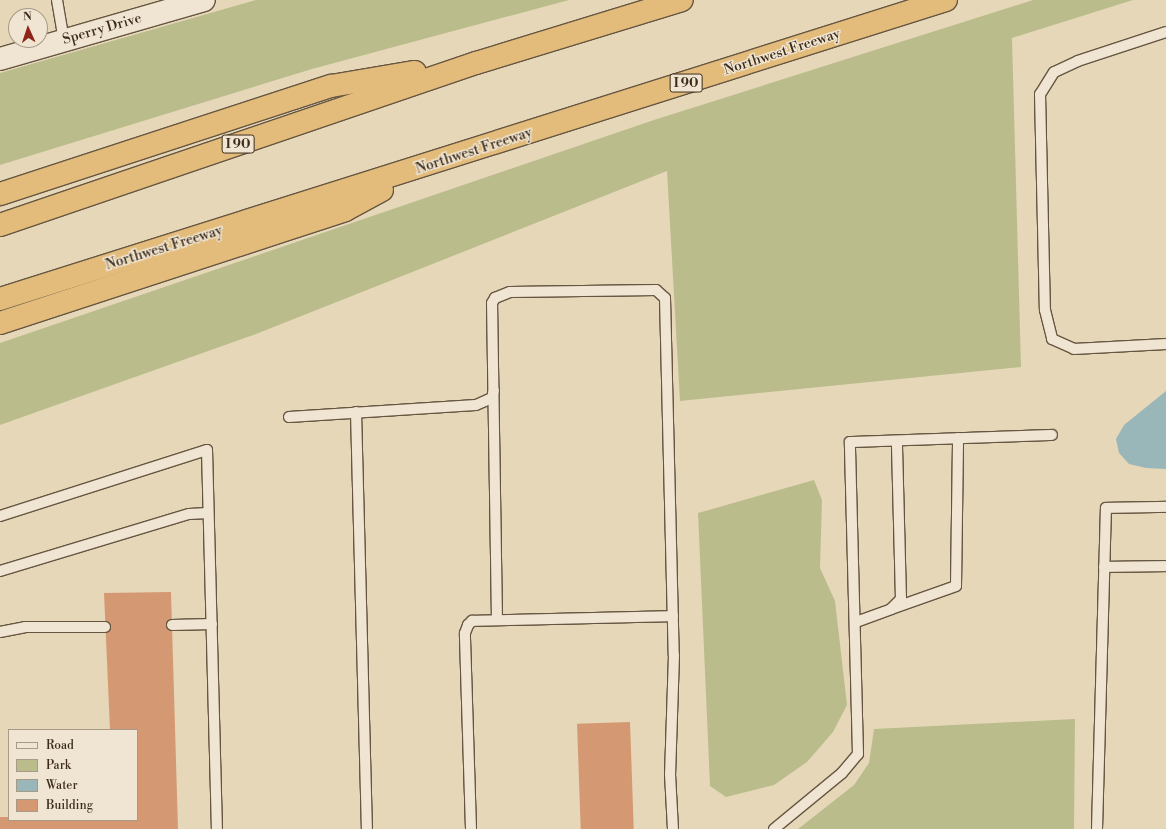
<!DOCTYPE html>
<style>
body{margin:0}
#map{position:relative;width:1166px;height:829px;overflow:hidden;background:#e6d7b9;font-family:"Libre Bodoni",serif}
div>[style]{position:absolute}
.green>*{inset:0;background:#babd8b}
.water>*{inset:0;background:#99b7b8}
.building>*{inset:0;background:#d49972;transform-origin:0 0}
.roads{filter:drop-shadow(1px 0 #665641) drop-shadow(-1px 0 #665641) drop-shadow(0 1px #665641) drop-shadow(0 -1px #665641)}
.service>*{height:10px;margin:-5px;padding:0 5px;transform-origin:5px;border-radius:5px;background:#efe5d2}
.tertiary>*{height:22px;margin:-11px;padding:0 11px;transform-origin:11px;border-radius:11px;background:#efe5d2}
.motorway>*{height:22px;margin:-11px;padding:0 11px;transform-origin:11px;border-radius:11px;background:#e3bc7c}
span{translate:-50% -50%;white-space:nowrap;text-align:center;line-height:1.15;-webkit-text-stroke:3px #efe5d2;paint-order:stroke}
.shield-label span{padding:1px 3px;background:#efe5d2;border:1px solid;border-radius:3px;-webkit-text-stroke-width:0}
.shield-label{font-size:13px;color:#3c2b19;font-weight:700}
.street-label{font-size:14px;color:#3c2b19}
.legend{position:absolute;left:8px;top:729px;width:130px;height:92px;box-sizing:border-box;background:#efe5d2;border:1px solid #a79b88;margin:0;padding:5px 7px;list-style:none;font-size:12px;color:#3c2b19}
.legend li{display:flex;align-items:center;gap:8px;height:20px}
.legend b{width:20px;border:1px solid #a79b88}
.north{position:absolute;left:8px;top:8px;width:40px;height:40px;box-sizing:border-box;background:#efe5d2;border:1px solid #a79b88;border-radius:50%;rotate:357deg;font-size:11px;font-weight:700;line-height:16px;text-align:center;color:#3c2b19}
.north::after{content:'';display:block;margin:auto;width:14px;height:18px;background:#8f2418;clip-path:polygon(50% 0,100% 100%,50% 72%,0 100%)}
</style>
<div id="map">
<div class="green">
<div style="clip-path:polygon(256px 0,569px 0,312px 69px,0 165px,0 73px)"></div>
<div style="clip-path:polygon(1033px 0,1133px 0,1012px 38px,1021px 367px,680px 401px,667px 171px,256px 334px,0 425px,0 343px,654px 120px)"></div>
<div style="clip-path:polygon(814px 480px,822px 500px,820px 568px,835px 601px,847px 705px,833px 732px,807px 762px,774px 785px,726px 797px,710px 786px,698px 513px)"></div>
<div style="clip-path:polygon(1075px 719px,1074px 829px,798px 829px,854px 785px,869px 763px,874px 729px)"></div>
</div>
<div class="water">
<div style="clip-path:polygon(1166px 391px,1166px 469px,1146px 468px,1129px 464px,1119px 453px,1116px 439px,1124px 425px)"></div>
</div>
<div class="building">
<div style="clip-path:polygon(171px 592px,178px 829px,0 829px,0 817px,9px 817px,9px 820px,137px 820px,137px 730px,110px 730px,104px 593px)"></div>
<div style="left:630px;top:722px;width:107px;height:53px;rotate:88deg"></div>
</div>
<div class="roads">
<div class="service">
<div style="left:57px;top:0;width:42px;rotate:80.3deg"></div>
<div style="left:1166px;top:32px;width:93px;rotate:161.8deg"></div>
<div style="left:1078px;top:61px;width:26px;rotate:155deg"></div>
<div style="left:1054px;top:72px;width:26px;rotate:122deg"></div>
<div style="left:1040px;top:94px;width:216px;rotate:88.7deg"></div>
<div style="left:1045px;top:310px;width:30px;rotate:76deg"></div>
<div style="left:1052px;top:339px;width:24px;rotate:24deg"></div>
<div style="left:1074px;top:349px;width:92px;rotate:-3.1deg"></div>
<div style="left:356px;top:412px;width:417px;rotate:88.5deg"></div>
<div style="left:289px;top:417px;width:187px;rotate:-3.7deg"></div>
<div style="left:476px;top:405px;width:17px;rotate:-24deg"></div>
<div style="left:492px;top:398px;width:8px;rotate:-76deg"></div>
<div style="left:0;top:516px;width:217px;rotate:-17.7deg"></div>
<div style="left:207px;top:450px;width:379px;rotate:88.5deg"></div>
<div style="left:1104px;top:567px;width:62px;rotate:-0.9deg"></div>
<div style="left:0;top:571px;width:197px;rotate:-16.8deg"></div>
<div style="left:189px;top:514px;width:19px;rotate:-3deg"></div>
<div style="left:891px;top:609px;width:69px;rotate:-19.5deg"></div>
<div style="left:956px;top:586px;width:148px;rotate:-89.2deg"></div>
<div style="left:497px;top:620px;width:317px;rotate:-90.9deg"></div>
<div style="left:492px;top:303px;width:6px;rotate:-59deg"></div>
<div style="left:495px;top:298px;width:16px;rotate:-22deg"></div>
<div style="left:510px;top:292px;width:146px;rotate:-0.8deg"></div>
<div style="left:656px;top:290px;width:12px;rotate:42deg"></div>
<div style="left:665px;top:298px;width:357px;rotate:88.6deg"></div>
<div style="left:674px;top:655px;width:119px;rotate:91.9deg"></div>
<div style="left:670px;top:774px;width:55px;rotate:86.9deg"></div>
<div style="left:856px;top:622px;width:37px;rotate:-20deg"></div>
<div style="left:891px;top:609px;width:14px;rotate:-45deg"></div>
<div style="left:901px;top:599px;width:158px;rotate:-91.5deg"></div>
<div style="left:172px;top:625px;width:40px;rotate:-1.4deg"></div>
<div style="left:0;top:632px;width:25px;rotate:-11deg"></div>
<div style="left:25px;top:627px;width:80px"></div>
<div style="left:471px;top:829px;width:196px;rotate:-91.8deg"></div>
<div style="left:465px;top:633px;width:9px;rotate:-69deg"></div>
<div style="left:468px;top:625px;width:6px;rotate:-45deg"></div>
<div style="left:472px;top:621px;width:201px;rotate:-1.4deg"></div>
<div style="left:774px;top:829px;width:88px;rotate:-39.5deg"></div>
<div style="left:842px;top:773px;width:25px;rotate:-50deg"></div>
<div style="left:858px;top:754px;width:312px;rotate:-91.5deg"></div>
<div style="left:850px;top:442px;width:202px;rotate:-2deg"></div>
<div style="left:1097px;top:829px;width:321px;rotate:-88.4deg"></div>
<div style="left:1106px;top:508px;width:60px;rotate:-1deg"></div>
</div>
<div class="tertiary">
<div style="left:0;top:59px;width:212px;rotate:-16.1deg"></div>
</div>
<div class="motorway">
<div style="left:0;top:194px;width:348px;rotate:-18.1deg"></div>
<div style="left:331px;top:86px;width:85px;rotate:-9.5deg"></div>
<div style="left:0;top:225px;width:503px;rotate:-18.8deg"></div>
<div style="left:476px;top:63px;width:215px;rotate:-17deg"></div>
<div style="left:0;top:299px;width:992px;rotate:-17.54deg"></div>
<div style="left:0;top:323px;width:363px;rotate:-18.1deg"></div>
<div style="left:345px;top:210px;width:42px;rotate:-28.4deg"></div>
</div>
</div>
<div class="shield-label">
<span style="left:686px;top:83px">I 90</span>
<span style="left:238px;top:144px">I 90</span>
</div>
<div class="street-label">
<span style="left:102px;top:29px;rotate:-16deg">Sperry Drive</span>
<span style="left:782px;top:52px;rotate:-18deg">Northwest Freeway</span>
<span style="left:474px;top:151px;rotate:-18deg">Northwest Freeway</span>
<span style="left:164px;top:248px;rotate:-17deg">Northwest Freeway</span>
</div>
<ul class="legend">
<li><b style="height:5px;background:#efe5d2"></b>Road</li>
<li><b style="height:11px;background:#babd8b"></b>Park</li>
<li><b style="height:11px;background:#99b7b8"></b>Water</li>
<li><b style="height:11px;background:#d49972"></b>Building</li>
</ul>
<div class="north">N</div>
</div>
